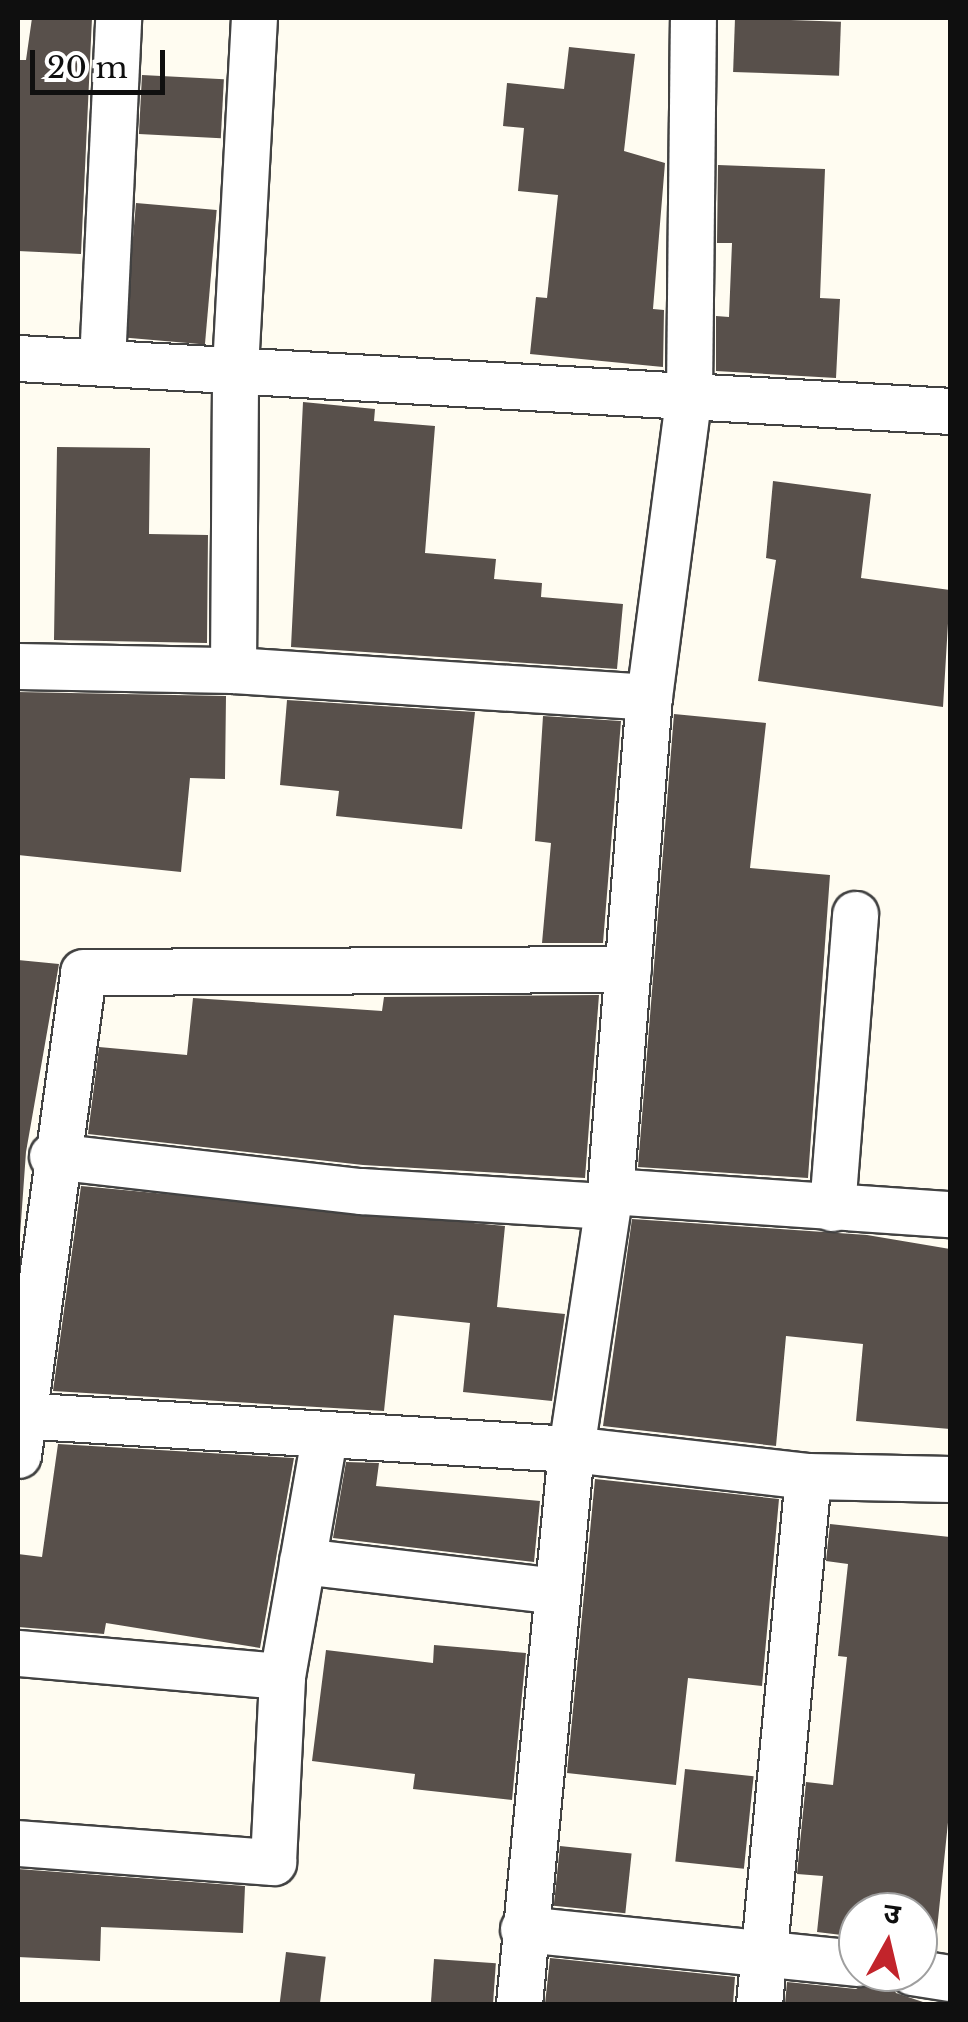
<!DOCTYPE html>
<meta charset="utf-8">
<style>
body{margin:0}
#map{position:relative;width:968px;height:2022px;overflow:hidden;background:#fffcf1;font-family:"Libre Baskerville","Noto Sans Devanagari",serif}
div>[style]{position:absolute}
.building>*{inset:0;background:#58504b;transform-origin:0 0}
.roads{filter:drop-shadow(2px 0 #424242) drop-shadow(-2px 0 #424242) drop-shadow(0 2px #424242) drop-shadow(0 -2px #424242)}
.minor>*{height:45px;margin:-22.5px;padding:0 22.5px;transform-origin:22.5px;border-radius:22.5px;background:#fff}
span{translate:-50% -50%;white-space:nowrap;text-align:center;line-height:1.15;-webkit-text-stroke:10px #fff;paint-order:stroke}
.frame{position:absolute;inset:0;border:20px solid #0f0f0f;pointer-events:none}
.north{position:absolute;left:838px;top:1892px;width:100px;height:100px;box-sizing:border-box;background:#fff;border:2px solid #9f9f9f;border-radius:50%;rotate:8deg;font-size:28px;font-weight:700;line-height:40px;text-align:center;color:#0f0f0f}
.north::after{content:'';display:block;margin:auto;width:35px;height:45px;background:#c2242b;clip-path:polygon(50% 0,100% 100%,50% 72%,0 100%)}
.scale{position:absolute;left:30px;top:50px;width:135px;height:45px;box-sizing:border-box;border:5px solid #0f0f0f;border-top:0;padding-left:12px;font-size:30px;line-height:35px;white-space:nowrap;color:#0f0f0f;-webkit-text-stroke:8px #fff;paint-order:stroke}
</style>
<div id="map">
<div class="building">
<div style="clip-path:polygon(32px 18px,92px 18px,81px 254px,18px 251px,18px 60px,26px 60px)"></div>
<div style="left:735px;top:18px;width:106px;height:54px;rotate:2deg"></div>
<div style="clip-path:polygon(569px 47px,635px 54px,624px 151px,665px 163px,653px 309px,664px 310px,663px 367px,530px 354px,536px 297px,547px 298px,558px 195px,518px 191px,524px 128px,503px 126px,507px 83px,564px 89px)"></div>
<div style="left:142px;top:75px;width:82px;height:59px;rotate:3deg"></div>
<div style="clip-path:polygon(718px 165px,825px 169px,820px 298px,840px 299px,836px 378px,716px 371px,716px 316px,729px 317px,732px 243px,717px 243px)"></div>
<div style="left:136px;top:203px;width:81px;height:135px;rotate:5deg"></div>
<div style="clip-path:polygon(303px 402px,375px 409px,374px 421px,435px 426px,425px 553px,496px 559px,494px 579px,542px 583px,541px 597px,623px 604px,617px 669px,291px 647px)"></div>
<div style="clip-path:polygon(57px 447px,150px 448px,149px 534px,208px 535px,207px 643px,54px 640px)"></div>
<div style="clip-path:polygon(773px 481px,871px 494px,861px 578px,950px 590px,943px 707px,758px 681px,776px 560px,766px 558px)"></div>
<div style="clip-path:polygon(18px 692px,226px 696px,225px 779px,190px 778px,181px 872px,18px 855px)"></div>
<div style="clip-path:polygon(287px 700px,475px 712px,462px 829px,336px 816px,339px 791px,280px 785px)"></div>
<div style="clip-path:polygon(674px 714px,766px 723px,750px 868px,830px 875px,808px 1178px,638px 1167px)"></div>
<div style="clip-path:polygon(543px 716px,621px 721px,603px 943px,542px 943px,551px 843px,535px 841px)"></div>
<div style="clip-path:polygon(18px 960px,59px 964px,26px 1152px,19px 1249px)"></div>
<div style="clip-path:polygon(599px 995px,585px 1178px,363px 1165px,88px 1134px,99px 1047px,187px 1055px,193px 998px,382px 1011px,384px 997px)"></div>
<div style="clip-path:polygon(81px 1186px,505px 1226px,497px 1307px,565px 1314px,552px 1401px,463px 1392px,470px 1323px,394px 1315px,384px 1411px,53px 1391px)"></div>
<div style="clip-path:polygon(632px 1219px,867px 1235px,950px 1249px,950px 1429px,856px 1421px,863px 1344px,786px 1336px,776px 1446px,603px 1426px)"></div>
<div style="clip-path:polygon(58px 1444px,294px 1458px,260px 1648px,106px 1623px,104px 1634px,18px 1627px,18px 1554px,42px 1557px)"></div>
<div style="clip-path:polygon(346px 1462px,379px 1463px,376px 1486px,540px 1501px,534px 1562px,333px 1538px)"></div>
<div style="clip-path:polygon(595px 1479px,779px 1499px,762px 1686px,688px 1678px,676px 1785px,567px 1773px)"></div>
<div style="clip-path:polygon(830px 1524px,950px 1537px,950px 1803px,935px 1949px,918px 1946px,918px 1912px,858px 1912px,858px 1937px,817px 1932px,823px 1876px,797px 1874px,806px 1782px,833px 1785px,847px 1657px,838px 1656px,848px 1564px,826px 1561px)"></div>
<div style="clip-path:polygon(434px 1645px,526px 1653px,512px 1800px,413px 1789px,415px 1774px,312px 1761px,326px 1650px,433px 1663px)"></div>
<div style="left:685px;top:1769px;width:69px;height:93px;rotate:6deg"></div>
<div style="left:560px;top:1846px;width:72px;height:60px;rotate:6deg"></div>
<div style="clip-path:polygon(18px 1869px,245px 1886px,243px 1933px,101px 1927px,100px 1961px,18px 1957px)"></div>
<div style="left:286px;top:1952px;width:40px;height:52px;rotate:7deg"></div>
<div style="clip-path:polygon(550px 1958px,735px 1977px,733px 2004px,545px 2004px)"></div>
<div style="left:434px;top:1959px;width:62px;height:45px;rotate:4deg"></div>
<div style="clip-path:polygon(886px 1972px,896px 1993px,929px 2004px,785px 2004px,787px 1982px,856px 1989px)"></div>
</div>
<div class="roads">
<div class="minor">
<div style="left:18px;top:358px;width:934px;rotate:3.25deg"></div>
<div style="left:102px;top:362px;width:344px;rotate:-87.3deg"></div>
<div style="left:18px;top:666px;width:215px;rotate:1.1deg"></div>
<div style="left:233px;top:670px;width:417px;rotate:3.7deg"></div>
<div style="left:233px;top:670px;width:302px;rotate:-89.6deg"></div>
<div style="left:235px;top:368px;width:351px;rotate:-86.9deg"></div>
<div style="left:52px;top:1156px;width:311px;rotate:6.5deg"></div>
<div style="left:361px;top:1191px;width:243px;rotate:3.5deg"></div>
<div style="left:610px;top:1191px;width:341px;rotate:3.9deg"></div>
<div style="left:832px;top:1208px;width:295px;rotate:-85.5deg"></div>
<div style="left:18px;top:1415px;width:554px;rotate:3.52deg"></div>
<div style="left:571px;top:1449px;width:239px;rotate:6.5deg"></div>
<div style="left:808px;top:1476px;width:142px;rotate:1.2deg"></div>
<div style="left:18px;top:1455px;width:487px;rotate:-82.3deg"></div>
<div style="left:83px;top:972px;width:545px;rotate:-0.32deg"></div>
<div style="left:302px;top:1561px;width:256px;rotate:6.7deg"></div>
<div style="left:18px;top:1653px;width:265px;rotate:5deg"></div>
<div style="left:18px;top:1843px;width:256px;rotate:4.3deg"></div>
<div style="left:273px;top:1862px;width:186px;rotate:-87.2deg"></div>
<div style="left:282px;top:1676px;width:242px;rotate:-80deg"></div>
<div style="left:523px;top:1929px;width:337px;rotate:5.8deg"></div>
<div style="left:912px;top:1972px;width:38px;rotate:9deg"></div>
<div style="left:519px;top:2004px;width:557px;rotate:-84.65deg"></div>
<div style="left:571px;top:1449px;width:261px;rotate:-81.4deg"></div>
<div style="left:610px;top:1191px;width:496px;rotate:-85.5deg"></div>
<div style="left:649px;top:697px;width:306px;rotate:-82.5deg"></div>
<div style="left:689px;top:394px;width:376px;rotate:-89.4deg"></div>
<div style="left:759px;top:2004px;width:530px;rotate:-84.7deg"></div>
</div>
</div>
<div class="frame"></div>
<div class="north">उ</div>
<div class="scale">20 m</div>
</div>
